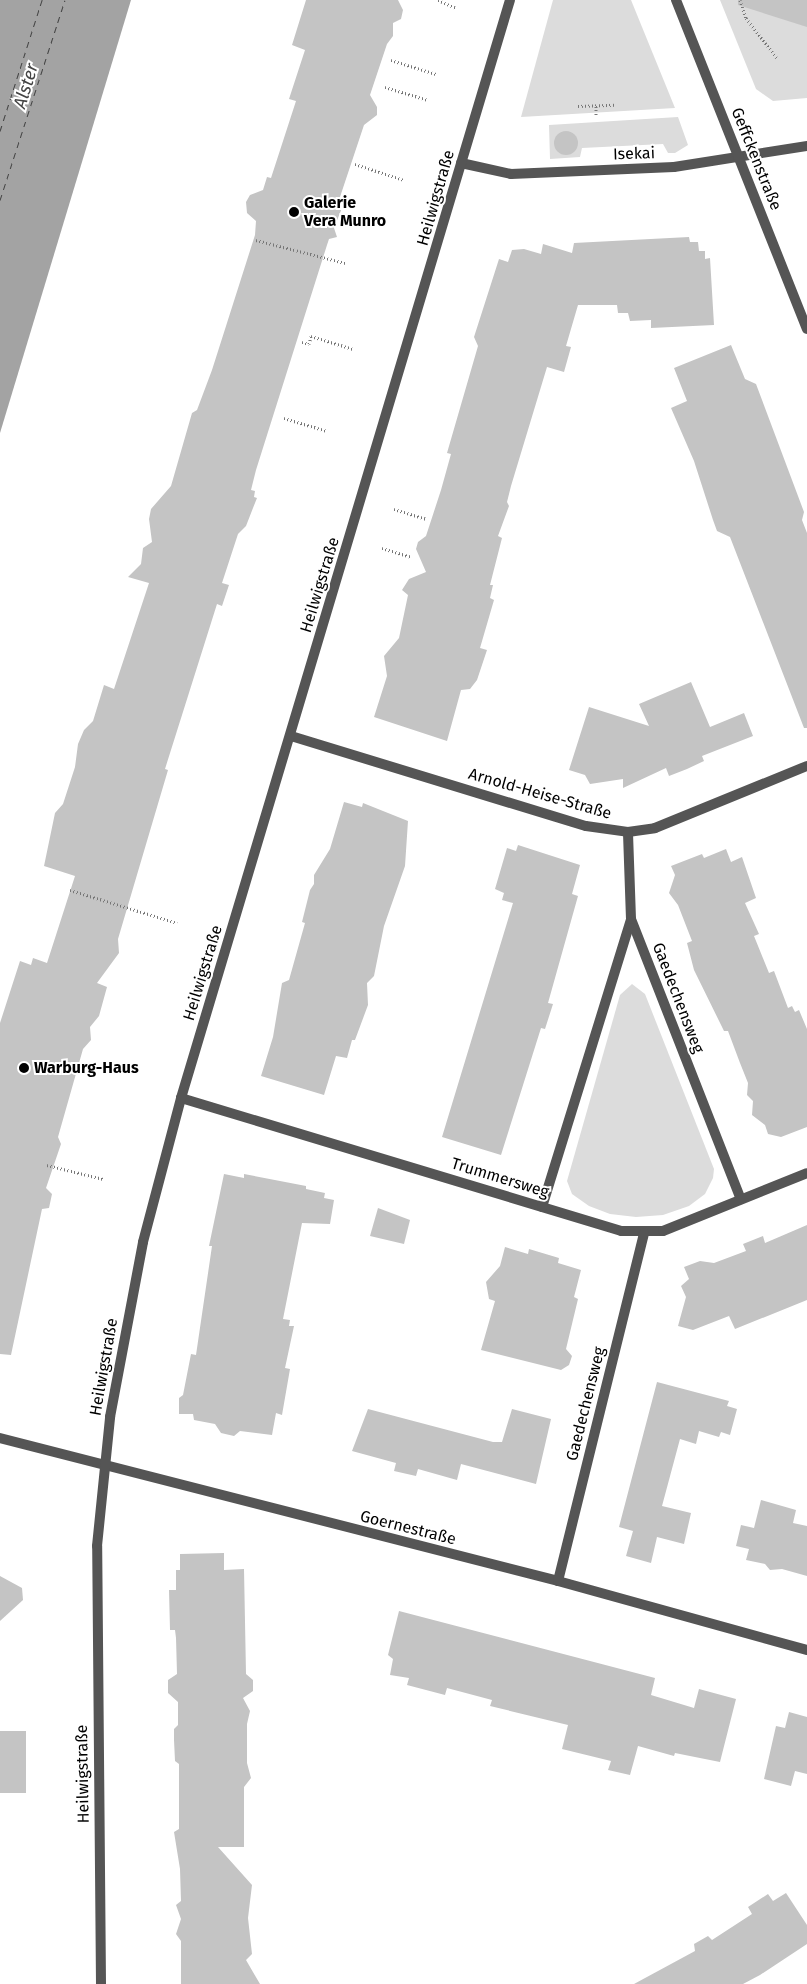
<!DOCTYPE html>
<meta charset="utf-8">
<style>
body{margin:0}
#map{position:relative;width:807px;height:1984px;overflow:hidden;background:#fff;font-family:"Fira Sans",sans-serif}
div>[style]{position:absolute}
.green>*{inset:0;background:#dcdcdc}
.water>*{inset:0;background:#a3a3a3}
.ferry>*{height:1px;margin-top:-0.5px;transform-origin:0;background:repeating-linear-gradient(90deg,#444 0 6px,transparent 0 11px)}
.building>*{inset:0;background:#c4c4c4;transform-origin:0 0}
.round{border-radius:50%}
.path>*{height:3px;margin-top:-1.5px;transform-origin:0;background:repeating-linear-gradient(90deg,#777 0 1px,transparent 0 3.5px)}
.minor>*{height:10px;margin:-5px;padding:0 5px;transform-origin:5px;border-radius:5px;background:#555}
.tertiary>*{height:10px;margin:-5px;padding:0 5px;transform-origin:5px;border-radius:5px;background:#555}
.dots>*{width:14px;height:14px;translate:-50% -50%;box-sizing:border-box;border:2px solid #fff;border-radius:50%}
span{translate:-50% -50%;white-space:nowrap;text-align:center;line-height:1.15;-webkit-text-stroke:4px #fff;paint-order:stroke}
.street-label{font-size:16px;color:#000}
.poi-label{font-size:16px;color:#000;font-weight:700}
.left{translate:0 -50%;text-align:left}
.water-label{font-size:18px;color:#444;font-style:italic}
</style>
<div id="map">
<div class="green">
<div style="clip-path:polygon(553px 0,631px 0,675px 108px,521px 117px)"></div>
<div style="clip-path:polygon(720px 0,807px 0,807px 98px,773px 101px,756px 89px)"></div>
<div style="clip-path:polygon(678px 117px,688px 145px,675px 153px,668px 153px,663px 144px,582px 148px,580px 157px,550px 159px,549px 125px)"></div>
<div style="clip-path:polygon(632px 984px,645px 994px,714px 1169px,713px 1178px,705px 1194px,689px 1206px,663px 1215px,636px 1217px,610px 1214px,589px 1206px,572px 1194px,567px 1181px,620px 995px)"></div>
</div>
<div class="water">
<div style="clip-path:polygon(0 0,131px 0,0 433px)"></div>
</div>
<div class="ferry">
<div style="left:0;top:131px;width:138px;rotate:-72.2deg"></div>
<div style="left:0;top:200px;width:210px;rotate:-72deg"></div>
</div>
<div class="building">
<div style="clip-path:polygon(306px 0,398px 0,403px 10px,401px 19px,393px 23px,393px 36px,387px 44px,370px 95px,377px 107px,377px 115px,364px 125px,338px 203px,342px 208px,334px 228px,337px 237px,329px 239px,327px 245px,256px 470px,251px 490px,255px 491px,254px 497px,257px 498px,253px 508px,246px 526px,238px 534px,222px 583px,229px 585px,222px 606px,217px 604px,165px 769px,168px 770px,118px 939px,119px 953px,97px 983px,107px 987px,99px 1016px,90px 1027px,91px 1040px,83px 1049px,58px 1137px,61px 1144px,46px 1188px,52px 1194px,49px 1208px,42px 1209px,11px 1355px,0 1354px,0 1023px,20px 961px,31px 965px,33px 958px,47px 963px,75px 876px,44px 866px,55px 813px,63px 804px,75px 767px,78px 744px,84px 730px,93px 721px,104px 685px,114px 689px,149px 583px,128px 577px,141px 564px,143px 548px,152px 542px,149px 519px,151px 509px,171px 486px,192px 413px,197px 410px,212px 370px,255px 235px,256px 221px,247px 213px,246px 202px,250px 195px,263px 190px,267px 177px,271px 178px,296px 101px,289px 99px,305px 50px,292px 45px)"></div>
<div style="clip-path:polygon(738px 0,807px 0,807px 27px,738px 5px)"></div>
<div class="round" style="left:554px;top:131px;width:24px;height:24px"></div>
<div style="clip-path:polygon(689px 237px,690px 242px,698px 242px,699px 251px,705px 251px,705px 259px,710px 258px,714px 325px,651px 328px,651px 320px,630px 321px,628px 313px,618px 313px,617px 305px,578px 305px,566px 346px,571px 347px,564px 372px,547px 367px,511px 486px,507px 502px,509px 506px,498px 536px,502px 538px,490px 585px,493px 585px,490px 598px,494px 600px,480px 648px,487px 650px,477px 680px,470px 689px,461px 690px,447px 741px,374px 717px,387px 676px,384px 656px,399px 638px,408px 595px,402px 590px,409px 579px,426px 572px,416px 549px,418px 542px,426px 536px,441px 490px,451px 454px,447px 453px,478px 346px,474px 337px,499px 259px,508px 262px,512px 250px,524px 249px,541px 254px,543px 244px,572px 253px,574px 243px)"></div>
<div style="clip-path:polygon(731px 345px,745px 379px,756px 384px,804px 512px,802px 520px,807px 533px,807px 728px,804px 728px,730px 537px,717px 531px,713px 520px,694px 461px,671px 408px,687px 401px,674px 368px)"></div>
<div style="clip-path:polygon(691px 682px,710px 727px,744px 713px,753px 736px,702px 756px,704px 761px,687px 769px,669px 776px,666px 768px,623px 788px,623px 779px,590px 784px,585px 775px,569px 770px,589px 707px,649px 726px,639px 704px)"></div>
<div style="clip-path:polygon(344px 802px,362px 807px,363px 803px,408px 821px,405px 866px,384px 926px,374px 976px,367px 983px,368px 1005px,355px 1040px,352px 1040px,347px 1058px,336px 1056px,324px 1095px,261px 1076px,273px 1037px,282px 983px,289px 980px,305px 923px,302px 922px,310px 890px,314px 884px,314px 875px,330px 849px)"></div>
<div style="clip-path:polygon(518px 845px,580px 865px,572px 894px,578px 896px,548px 1003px,553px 1004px,545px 1029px,541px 1028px,501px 1155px,442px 1137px,513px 903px,502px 900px,504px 893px,495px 889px,507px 848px,516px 851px)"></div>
<div style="clip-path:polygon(726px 849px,731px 862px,742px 857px,756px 898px,745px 903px,759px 934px,754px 936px,769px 973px,774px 971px,788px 1008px,792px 1006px,795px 1012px,799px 1010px,807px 1029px,807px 1127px,781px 1137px,768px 1134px,765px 1125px,752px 1115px,753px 1101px,747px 1095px,748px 1083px,740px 1063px,728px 1031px,724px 1031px,694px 970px,687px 943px,692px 941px,678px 905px,669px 893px,675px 875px,671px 866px,702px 854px,704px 858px)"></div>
<div style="clip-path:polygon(224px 1174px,244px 1178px,244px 1174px,306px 1186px,306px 1189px,325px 1193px,324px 1198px,334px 1200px,330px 1224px,302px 1223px,283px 1319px,290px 1320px,289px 1326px,294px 1326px,285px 1368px,290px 1369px,282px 1415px,276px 1413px,272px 1435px,240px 1431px,234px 1436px,221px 1433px,215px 1424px,194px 1420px,193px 1414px,179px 1414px,179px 1398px,183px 1395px,191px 1354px,196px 1355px,212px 1246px,209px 1246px)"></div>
<div style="clip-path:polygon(378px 1208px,410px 1220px,404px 1244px,370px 1236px)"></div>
<div style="clip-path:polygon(807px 1225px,807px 1300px,735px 1329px,729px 1316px,693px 1330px,678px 1326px,686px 1297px,681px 1286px,689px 1279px,684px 1267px,700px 1261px,714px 1263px,746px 1251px,743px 1244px,763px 1236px,765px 1243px)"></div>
<div style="clip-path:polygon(505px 1247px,528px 1254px,529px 1249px,559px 1258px,558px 1263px,581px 1270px,574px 1297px,578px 1299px,566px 1349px,572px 1356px,569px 1365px,561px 1370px,481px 1350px,495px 1301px,489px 1299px,486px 1282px,500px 1266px)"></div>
<div style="clip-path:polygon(657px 1382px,729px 1401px,727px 1406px,737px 1409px,730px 1435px,721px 1432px,719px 1437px,699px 1431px,696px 1444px,680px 1439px,662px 1506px,691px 1513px,684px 1544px,657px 1537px,651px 1563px,626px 1556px,633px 1531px,619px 1527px)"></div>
<div style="clip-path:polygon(368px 1409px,493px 1442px,502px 1442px,512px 1409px,551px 1419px,536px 1484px,461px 1464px,457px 1480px,418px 1469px,416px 1476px,394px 1471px,396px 1463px,352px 1451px)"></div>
<div style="clip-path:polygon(761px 1500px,796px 1510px,793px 1523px,807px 1526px,807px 1576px,782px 1569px,770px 1570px,765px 1564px,746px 1560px,749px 1549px,736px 1546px,741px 1525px,754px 1528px)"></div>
<div style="clip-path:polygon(224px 1553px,224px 1570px,244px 1569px,246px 1674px,253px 1680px,253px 1691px,243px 1698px,250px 1711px,247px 1724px,247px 1763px,251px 1778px,244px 1787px,244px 1847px,218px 1847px,252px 1885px,248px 1918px,252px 1954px,246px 1960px,260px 1984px,181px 1984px,181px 1941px,176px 1934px,181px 1919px,176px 1905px,181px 1901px,180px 1869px,174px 1832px,179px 1829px,179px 1764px,175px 1761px,174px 1740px,174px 1729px,178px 1725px,178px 1702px,168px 1693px,168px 1680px,177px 1674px,176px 1638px,175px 1630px,170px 1630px,169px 1590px,176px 1590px,176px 1570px,180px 1570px,180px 1554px)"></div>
<div style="clip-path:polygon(0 1576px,22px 1588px,23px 1600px,0 1621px)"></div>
<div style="clip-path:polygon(399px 1611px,655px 1678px,651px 1695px,694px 1708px,699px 1689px,736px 1699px,720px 1762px,675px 1753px,674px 1756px,638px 1746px,630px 1775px,608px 1770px,611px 1761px,562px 1749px,568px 1725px,490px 1706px,492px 1700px,447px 1688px,445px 1695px,407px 1685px,409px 1678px,390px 1675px,393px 1659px,388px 1655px)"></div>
<div style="clip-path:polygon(789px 1712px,807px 1717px,807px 1774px,795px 1771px,791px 1786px,764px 1779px,776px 1726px,785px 1728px)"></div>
<div style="left:0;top:1731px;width:26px;height:62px"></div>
<div style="clip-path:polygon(786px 1893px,807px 1925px,807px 1944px,760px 1975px,743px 1984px,634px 1984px,695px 1951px,694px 1944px,708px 1936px,712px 1940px,752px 1914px,748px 1907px,768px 1894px,773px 1901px)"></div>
</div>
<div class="path">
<div style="left:438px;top:0;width:20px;rotate:24deg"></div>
<div style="left:740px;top:0;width:19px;rotate:72deg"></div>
<div style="left:746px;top:18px;width:51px;rotate:52.2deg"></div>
<div style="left:391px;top:60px;width:47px;rotate:17.3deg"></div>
<div style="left:385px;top:87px;width:45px;rotate:16.8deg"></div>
<div style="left:578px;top:106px;width:37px;rotate:-2deg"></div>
<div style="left:596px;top:106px;width:10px;rotate:90deg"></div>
<div style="left:355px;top:164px;width:52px;rotate:18.1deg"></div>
<div style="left:256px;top:240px;width:92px;rotate:14.5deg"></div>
<div style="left:302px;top:342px;width:7px;rotate:16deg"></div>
<div style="left:309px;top:344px;width:8px;rotate:-76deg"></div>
<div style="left:311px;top:336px;width:44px;rotate:17.2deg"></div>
<div style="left:284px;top:418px;width:45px;rotate:16.8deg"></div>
<div style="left:394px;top:509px;width:34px;rotate:17deg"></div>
<div style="left:382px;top:548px;width:30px;rotate:17deg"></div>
<div style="left:70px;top:890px;width:112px;rotate:17.1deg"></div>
<div style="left:47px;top:1165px;width:58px;rotate:14deg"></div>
</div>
<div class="minor">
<div style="left:461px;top:163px;width:51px;rotate:12.4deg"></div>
<div style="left:511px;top:174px;width:163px;rotate:-2.5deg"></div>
<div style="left:674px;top:167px;width:135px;rotate:-9deg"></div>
<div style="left:291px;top:736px;width:308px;rotate:17deg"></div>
<div style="left:586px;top:826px;width:42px;rotate:8.1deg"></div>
<div style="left:628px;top:832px;width:27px;rotate:-8deg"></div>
<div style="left:655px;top:828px;width:164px;rotate:-22.2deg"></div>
<div style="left:631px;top:919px;width:301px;rotate:68.6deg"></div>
<div style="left:181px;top:1098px;width:460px;rotate:16.8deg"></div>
<div style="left:621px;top:1231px;width:42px"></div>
<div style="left:663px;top:1231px;width:155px;rotate:-21.9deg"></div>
<div style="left:542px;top:1207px;width:301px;rotate:-72.8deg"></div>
<div style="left:631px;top:919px;width:87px;rotate:-92deg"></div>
<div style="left:0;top:1438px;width:576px;rotate:14.37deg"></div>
<div style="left:558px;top:1581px;width:258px;rotate:15.5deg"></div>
<div style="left:558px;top:1581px;width:358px;rotate:-76.1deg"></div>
<div style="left:101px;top:1984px;width:438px;rotate:-90.5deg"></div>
<div style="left:97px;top:1546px;width:130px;rotate:-84.2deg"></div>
<div style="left:110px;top:1417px;width:178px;rotate:-79.3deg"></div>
<div style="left:143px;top:1242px;width:149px;rotate:-75.2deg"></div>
<div style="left:181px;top:1098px;width:1146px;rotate:-73.32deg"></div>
</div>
<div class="tertiary">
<div style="left:676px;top:0;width:354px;rotate:68.3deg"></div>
</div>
<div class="dots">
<div style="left:294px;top:212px;background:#000"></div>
<div style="left:24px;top:1068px;background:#000"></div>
</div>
<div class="street-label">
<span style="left:634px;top:154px;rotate:-2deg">Isekai</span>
<span style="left:756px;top:159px;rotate:68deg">Geffckenstraße</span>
<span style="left:436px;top:198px;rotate:-74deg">Heilwigstraße</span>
<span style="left:320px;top:585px;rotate:-73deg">Heilwigstraße</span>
<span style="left:540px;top:794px;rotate:16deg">Arnold-Heise-Straße</span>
<span style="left:203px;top:973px;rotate:-73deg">Heilwigstraße</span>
<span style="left:678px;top:998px;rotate:69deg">Gaedechensweg</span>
<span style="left:500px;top:1178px;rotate:17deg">Trummersweg</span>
<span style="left:104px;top:1367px;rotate:-80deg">Heilwigstraße</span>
<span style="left:586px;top:1404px;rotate:-76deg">Gaedechensweg</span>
<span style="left:408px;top:1528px;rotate:14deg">Goernestraße</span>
<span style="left:83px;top:1774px;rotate:-91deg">Heilwigstraße</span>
</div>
<div class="poi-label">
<span class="left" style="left:304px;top:212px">Galerie<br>Vera Munro</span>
<span class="left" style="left:34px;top:1068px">Warburg-Haus</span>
</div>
<div class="water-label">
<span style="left:26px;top:86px;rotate:-73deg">Alster</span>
</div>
</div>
